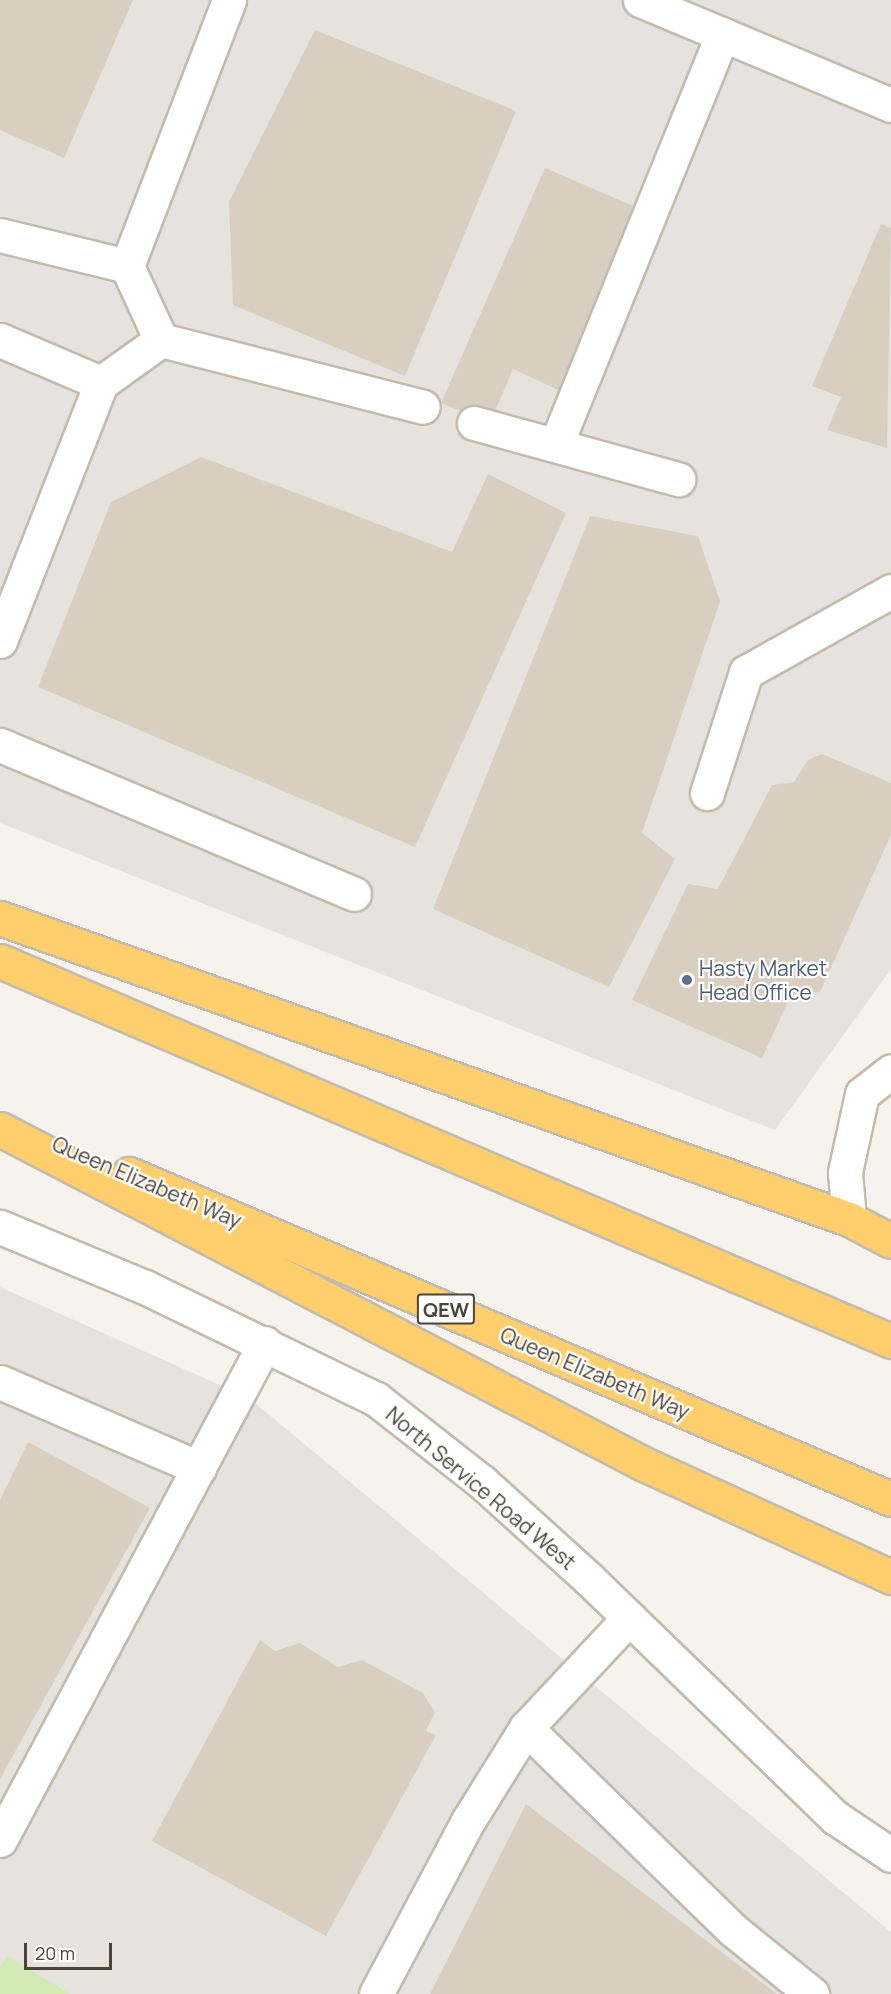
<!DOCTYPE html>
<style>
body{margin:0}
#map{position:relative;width:891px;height:1994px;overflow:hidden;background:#f6f3ec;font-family:Manrope,sans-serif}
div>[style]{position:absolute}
.industrial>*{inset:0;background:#e6e2dd}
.green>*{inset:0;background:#d2eab5}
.parking>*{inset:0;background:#e5e3e0}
.building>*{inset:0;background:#d8cfc1}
.roads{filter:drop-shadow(2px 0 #c2bbae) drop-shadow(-2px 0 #c2bbae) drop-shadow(0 2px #c2bbae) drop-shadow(0 -2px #c2bbae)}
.minor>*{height:33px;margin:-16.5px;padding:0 16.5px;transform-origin:16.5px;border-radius:16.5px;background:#fff}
.highway>*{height:33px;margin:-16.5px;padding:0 16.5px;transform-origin:16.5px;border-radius:16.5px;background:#ffcf6e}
.dots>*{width:16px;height:16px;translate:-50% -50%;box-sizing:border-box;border:3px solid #fff;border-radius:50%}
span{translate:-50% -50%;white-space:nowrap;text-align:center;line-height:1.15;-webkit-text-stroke:4.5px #fff;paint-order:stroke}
.shield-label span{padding:2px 4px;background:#fff;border:2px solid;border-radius:4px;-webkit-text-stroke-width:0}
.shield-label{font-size:20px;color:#4b4439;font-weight:700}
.service-label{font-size:21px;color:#4e5e75}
.left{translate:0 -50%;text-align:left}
.street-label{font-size:21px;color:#4b4439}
.scale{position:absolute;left:24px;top:1943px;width:88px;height:27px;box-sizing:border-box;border:3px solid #4b4439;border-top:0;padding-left:8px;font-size:18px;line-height:21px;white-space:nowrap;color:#4b4439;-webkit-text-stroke:4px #fff;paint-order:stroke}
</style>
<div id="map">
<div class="industrial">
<div style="clip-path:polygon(0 0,891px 0,891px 969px,775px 1130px,0 823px)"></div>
<div style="clip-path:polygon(0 1287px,249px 1398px,891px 1932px,891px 1994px,71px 1994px,8px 1956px,0 1965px)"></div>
</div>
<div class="green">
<div style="clip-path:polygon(8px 1956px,71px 1994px,0 1994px,0 1965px)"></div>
</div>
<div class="parking">
<div style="clip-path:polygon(486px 1704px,527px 1713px,788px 1958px,838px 1994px,758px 1994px,539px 1788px,552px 1774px,530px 1775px,512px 1784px,526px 1794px,417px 1994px,333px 1994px)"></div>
</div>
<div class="building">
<div style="clip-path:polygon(0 0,133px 0,64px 158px,0 130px)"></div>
<div style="clip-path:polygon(315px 30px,516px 111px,405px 376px,233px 305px,229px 202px)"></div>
<div style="clip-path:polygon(545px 168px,647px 212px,567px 394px,513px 369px,490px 423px,441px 403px)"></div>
<div style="clip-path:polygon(881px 224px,891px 228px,887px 448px,827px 430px,841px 397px,812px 386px)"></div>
<div style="clip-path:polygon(201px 457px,452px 552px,488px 474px,566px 513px,415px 847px,38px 687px,111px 502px)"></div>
<div style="clip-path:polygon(590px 516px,698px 536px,720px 601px,642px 833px,675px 859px,609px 987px,433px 909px)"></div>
<div style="clip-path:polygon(822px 754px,891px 783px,891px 835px,820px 992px,791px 995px,762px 1058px,632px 1000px,688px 884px,718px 889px,772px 785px,794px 782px,808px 760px)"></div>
<div style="clip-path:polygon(28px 1442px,150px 1508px,0 1779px,0 1500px)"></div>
<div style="clip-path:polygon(260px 1640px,275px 1651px,300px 1643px,338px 1667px,362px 1660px,423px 1693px,435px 1712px,426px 1731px,436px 1735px,326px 1936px,152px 1841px)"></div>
<div style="clip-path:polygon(526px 1804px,777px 1994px,430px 1994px)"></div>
</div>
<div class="roads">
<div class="minor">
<div style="left:640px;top:0;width:272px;rotate:22.7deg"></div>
<div style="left:0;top:235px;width:131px;rotate:13.7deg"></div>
<div style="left:0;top:340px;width:110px;rotate:23.1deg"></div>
<div style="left:161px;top:340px;width:270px;rotate:14.3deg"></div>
<div style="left:474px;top:423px;width:212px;rotate:15.4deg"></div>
<div style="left:557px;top:442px;width:440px;rotate:-67.9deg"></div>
<div style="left:0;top:641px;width:277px;rotate:-68.6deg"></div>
<div style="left:101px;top:383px;width:74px;rotate:-35.6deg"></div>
<div style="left:161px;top:340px;width:81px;rotate:-114.7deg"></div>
<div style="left:127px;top:266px;width:285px;rotate:-69deg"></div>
<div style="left:0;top:745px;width:384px;rotate:22.8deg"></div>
<div style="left:707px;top:793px;width:127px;rotate:-72.1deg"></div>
<div style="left:746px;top:672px;width:166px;rotate:-29.2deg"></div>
<div style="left:849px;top:1219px;width:47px;rotate:-94.9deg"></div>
<div style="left:845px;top:1172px;width:80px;rotate:-77.7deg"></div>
<div style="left:862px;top:1094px;width:37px;rotate:-38deg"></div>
<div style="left:0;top:1227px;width:157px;rotate:22.5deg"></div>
<div style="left:145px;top:1287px;width:257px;rotate:25.9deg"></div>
<div style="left:376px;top:1399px;width:135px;rotate:38.1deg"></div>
<div style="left:482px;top:1482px;width:144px;rotate:42.2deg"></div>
<div style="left:589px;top:1579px;width:344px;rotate:44.1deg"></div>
<div style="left:836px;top:1818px;width:66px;rotate:33.9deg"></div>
<div style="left:0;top:1382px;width:217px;rotate:23.4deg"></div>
<div style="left:526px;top:1728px;width:289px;rotate:44.3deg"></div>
<div style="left:733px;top:1930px;width:102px;rotate:39deg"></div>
<div style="left:0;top:1840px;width:563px;rotate:-61.93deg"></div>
<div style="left:376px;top:1994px;width:196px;rotate:-62deg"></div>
<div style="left:468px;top:1821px;width:110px;rotate:-58.1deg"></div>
<div style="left:526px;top:1728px;width:151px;rotate:-46.9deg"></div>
</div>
<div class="highway">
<div style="left:0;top:918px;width:901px;rotate:19.52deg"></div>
<div style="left:849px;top:1219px;width:47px;rotate:27.6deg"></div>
<div style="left:0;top:961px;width:969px;rotate:23.1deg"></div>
<div style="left:0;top:1129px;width:724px;rotate:27.49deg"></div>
<div style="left:642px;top:1463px;width:274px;rotate:24.6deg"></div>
<div style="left:129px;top:1174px;width:828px;rotate:23.1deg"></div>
</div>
</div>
<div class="dots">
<div style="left:687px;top:980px;background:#5c6f8a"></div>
</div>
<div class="shield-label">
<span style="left:446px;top:1309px">QEW</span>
</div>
<div class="service-label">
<span class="left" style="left:699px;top:980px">Hasty Market<br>Head Office</span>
</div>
<div class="street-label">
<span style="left:147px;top:1182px;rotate:23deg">Queen Elizabeth Way</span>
<span style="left:595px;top:1373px;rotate:23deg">Queen Elizabeth Way</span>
<span style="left:481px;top:1488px;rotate:40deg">North Service Road West</span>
</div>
<div class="scale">20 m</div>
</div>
